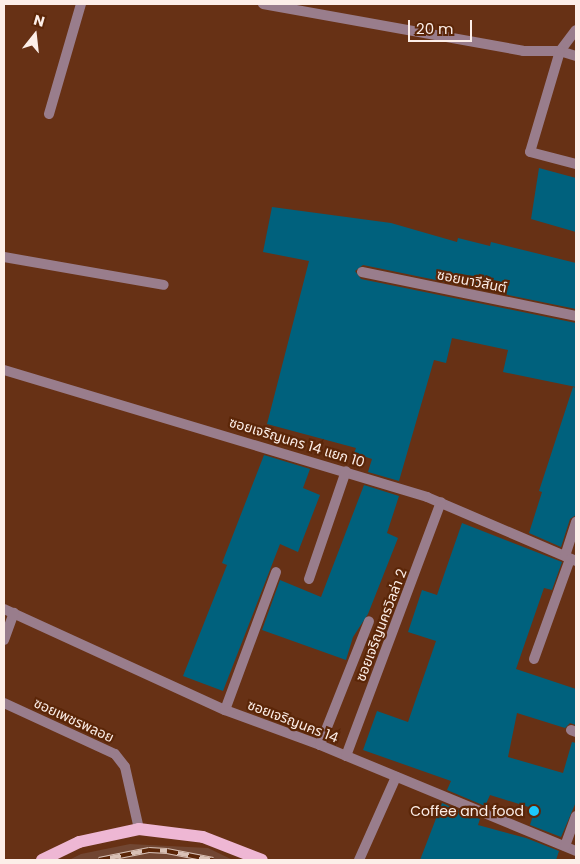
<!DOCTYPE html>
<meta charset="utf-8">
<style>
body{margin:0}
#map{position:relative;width:580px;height:864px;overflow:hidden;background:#673115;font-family:Poppins,"Noto Sans Thai",sans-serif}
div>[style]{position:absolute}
.green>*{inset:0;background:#714632}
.building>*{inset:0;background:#00617d}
.street>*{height:10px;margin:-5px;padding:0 5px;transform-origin:5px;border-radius:5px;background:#997d8c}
.primary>*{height:12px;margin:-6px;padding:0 6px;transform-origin:6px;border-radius:6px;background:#eeb7d4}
.rail>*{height:5.5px;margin-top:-2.75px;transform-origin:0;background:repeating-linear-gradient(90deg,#5b2608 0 11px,#d9c1b6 0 22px);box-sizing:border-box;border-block:1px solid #d9c1b6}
.dots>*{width:14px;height:14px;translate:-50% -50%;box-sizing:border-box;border:2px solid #5b2608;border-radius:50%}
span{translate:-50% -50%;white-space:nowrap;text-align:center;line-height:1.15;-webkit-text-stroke:4.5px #5b2608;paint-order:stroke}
.street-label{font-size:14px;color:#fceee8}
.poi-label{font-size:14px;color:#fceee8}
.right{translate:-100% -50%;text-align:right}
.frame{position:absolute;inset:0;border:5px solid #fceee8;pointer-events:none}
.north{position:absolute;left:10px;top:10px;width:50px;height:50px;-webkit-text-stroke:4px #5b2608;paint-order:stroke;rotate:16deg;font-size:14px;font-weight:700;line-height:20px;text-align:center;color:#fceee8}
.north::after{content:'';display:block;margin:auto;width:18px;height:22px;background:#fceee8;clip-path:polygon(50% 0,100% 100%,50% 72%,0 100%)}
.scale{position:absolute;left:408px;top:20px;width:64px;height:22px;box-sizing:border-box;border:2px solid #fceee8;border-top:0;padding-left:6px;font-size:15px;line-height:18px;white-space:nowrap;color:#fceee8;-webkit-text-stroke:4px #5b2608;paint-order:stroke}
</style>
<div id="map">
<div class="green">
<div style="clip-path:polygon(130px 844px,208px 848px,233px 860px,69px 860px,81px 854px)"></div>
</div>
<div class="building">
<div style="clip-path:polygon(539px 168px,576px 178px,576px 232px,531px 219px)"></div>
<div style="clip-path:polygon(272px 207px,391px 223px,457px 242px,458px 238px,490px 246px,491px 242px,576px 263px,576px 309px,363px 265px,355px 271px,361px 279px,576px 323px,576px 387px,503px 372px,508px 350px,452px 338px,446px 363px,434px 360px,399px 481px,368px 472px,372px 459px,354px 453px,356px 448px,267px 424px,309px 261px,263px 252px)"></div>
<div style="clip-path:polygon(573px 387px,576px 388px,576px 515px,570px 519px,561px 547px,529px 533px,542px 492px,539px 491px)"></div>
<div style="clip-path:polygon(264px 455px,310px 469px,303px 488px,320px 495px,298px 552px,280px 544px,223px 691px,183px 676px,227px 565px,222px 563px)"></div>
<div style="clip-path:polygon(364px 485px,399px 496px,387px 533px,398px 538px,368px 614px,353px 637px,346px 660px,262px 630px,280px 580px,321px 597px)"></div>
<div style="clip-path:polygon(462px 523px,562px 562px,552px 590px,544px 588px,516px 669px,576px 689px,576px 725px,570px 723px,565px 728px,517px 713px,508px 757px,563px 773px,572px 742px,576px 743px,576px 802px,561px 837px,530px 825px,535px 809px,490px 795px,485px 806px,447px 790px,451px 781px,363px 750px,377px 711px,408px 722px,436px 641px,408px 632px,422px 590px,437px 595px)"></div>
<div style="clip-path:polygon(442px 803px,480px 819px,478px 825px,526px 838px,559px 851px,556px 860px,420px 860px)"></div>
</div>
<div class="street">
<div style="left:263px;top:4px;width:264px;rotate:10.2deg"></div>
<div style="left:523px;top:51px;width:37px"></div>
<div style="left:560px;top:51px;width:26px;rotate:-53deg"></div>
<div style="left:576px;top:56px;width:17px;rotate:-163deg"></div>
<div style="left:560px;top:51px;width:105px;rotate:106.5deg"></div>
<div style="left:530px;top:152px;width:48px;rotate:14.6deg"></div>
<div style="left:49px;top:114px;width:115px;rotate:-73.8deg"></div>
<div style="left:4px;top:257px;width:162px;rotate:9.9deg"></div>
<div style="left:362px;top:272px;width:218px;rotate:11.6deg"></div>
<div style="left:4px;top:370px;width:442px;rotate:16.7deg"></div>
<div style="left:427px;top:497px;width:162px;rotate:23.2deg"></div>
<div style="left:565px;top:556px;width:36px;rotate:-72deg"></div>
<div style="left:309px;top:579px;width:114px;rotate:-71.1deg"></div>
<div style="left:4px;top:609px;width:243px;rotate:24.6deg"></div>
<div style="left:225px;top:710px;width:101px;rotate:20.2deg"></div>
<div style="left:320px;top:745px;width:277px;rotate:22.5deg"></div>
<div style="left:4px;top:640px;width:29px;rotate:-70deg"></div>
<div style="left:534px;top:659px;width:106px;rotate:-70.2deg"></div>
<div style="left:4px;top:703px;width:122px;rotate:24.7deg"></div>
<div style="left:115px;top:754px;width:16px;rotate:52deg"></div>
<div style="left:125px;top:767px;width:64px;rotate:77.3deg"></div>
<div style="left:225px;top:710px;width:147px;rotate:-69.7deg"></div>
<div style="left:571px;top:730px;width:5px;rotate:22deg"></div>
<div style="left:320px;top:745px;width:133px;rotate:-68.4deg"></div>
<div style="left:346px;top:756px;width:271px;rotate:-69.5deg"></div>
<div style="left:565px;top:846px;width:32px;rotate:-70deg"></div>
<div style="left:359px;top:860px;width:91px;rotate:-66deg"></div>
</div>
<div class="primary">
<div style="left:42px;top:860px;width:41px;rotate:-25.9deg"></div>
<div style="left:79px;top:842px;width:61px;rotate:-12.2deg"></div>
<div style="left:139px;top:829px;width:64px;rotate:7.1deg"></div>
<div style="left:203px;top:837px;width:63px;rotate:21.3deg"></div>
</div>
<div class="rail">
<div style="left:99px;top:860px;width:51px;rotate:-11.3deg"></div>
<div style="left:149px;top:850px;width:18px;rotate:3deg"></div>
<div style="left:167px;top:851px;width:47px;rotate:11.1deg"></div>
</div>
<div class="dots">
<div style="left:534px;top:811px;background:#1dc9fc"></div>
</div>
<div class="street-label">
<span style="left:472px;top:281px;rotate:11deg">ซอยนาวีสันต์</span>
<span style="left:297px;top:442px;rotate:17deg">ซอยเจริญนคร 14 แยก 10</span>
<span style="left:381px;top:625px;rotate:-69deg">ซอยเจริญนครวิลล่า 2</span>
<span style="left:74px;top:720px;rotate:25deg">ซอยเพชรพลอย</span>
<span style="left:293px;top:721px;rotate:21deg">ซอยเจริญนคร 14</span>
</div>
<div class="poi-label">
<span class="right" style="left:524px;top:811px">Coffee and food</span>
</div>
<div class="frame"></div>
<div class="north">N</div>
<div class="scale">20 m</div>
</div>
